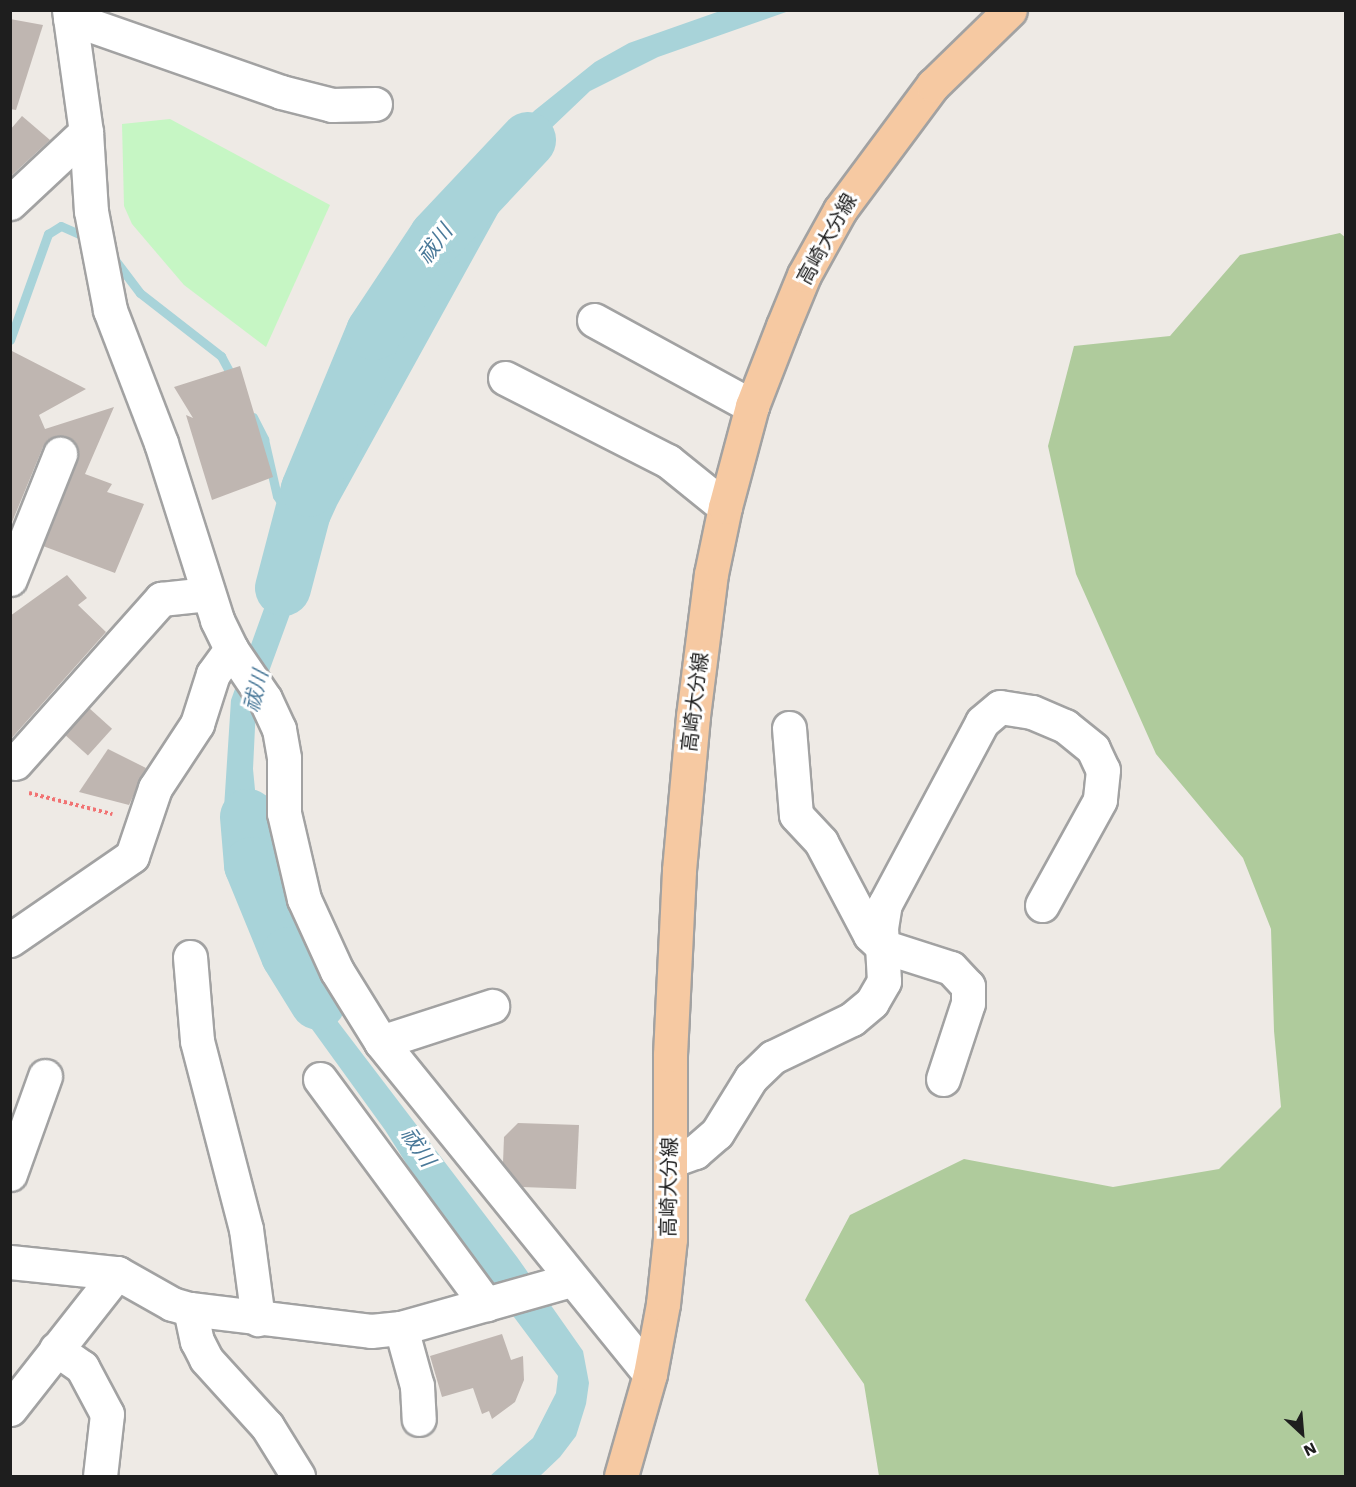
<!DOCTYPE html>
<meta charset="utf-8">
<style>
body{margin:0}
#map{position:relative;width:1356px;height:1487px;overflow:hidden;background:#eeeae5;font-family:"Work Sans","Noto Sans JP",sans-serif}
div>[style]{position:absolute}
.forest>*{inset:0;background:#afcb9c}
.park>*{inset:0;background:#c6f6c4}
.water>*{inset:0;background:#a8d3d9}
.stream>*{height:9px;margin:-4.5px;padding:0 4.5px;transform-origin:4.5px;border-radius:4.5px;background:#a8d3d9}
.river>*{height:56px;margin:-28px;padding:0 28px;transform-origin:28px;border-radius:28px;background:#a8d3d9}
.building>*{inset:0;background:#bfb6b1;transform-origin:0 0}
.path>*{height:4px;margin-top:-2px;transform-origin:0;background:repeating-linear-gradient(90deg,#f17373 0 3px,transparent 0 6px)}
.roads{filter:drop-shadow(2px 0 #a2a2a2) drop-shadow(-2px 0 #a2a2a2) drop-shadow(0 2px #a2a2a2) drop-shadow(0 -2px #a2a2a2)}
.minor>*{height:33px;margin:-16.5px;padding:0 16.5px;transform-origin:16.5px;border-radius:16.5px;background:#fff}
.major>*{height:33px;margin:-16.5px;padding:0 16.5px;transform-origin:16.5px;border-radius:16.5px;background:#f6c9a2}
span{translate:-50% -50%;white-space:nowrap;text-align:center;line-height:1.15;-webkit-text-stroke:6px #fff;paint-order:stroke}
.street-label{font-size:20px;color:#1e1e1e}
.water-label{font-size:21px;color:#4a7999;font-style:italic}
.frame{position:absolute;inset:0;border:12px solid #1e1e1e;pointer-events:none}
.north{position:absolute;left:1272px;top:1403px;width:60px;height:60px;-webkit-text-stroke:4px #fff;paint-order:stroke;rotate:154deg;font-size:16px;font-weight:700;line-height:24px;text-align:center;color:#1e1e1e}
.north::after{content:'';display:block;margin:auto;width:21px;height:27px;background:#1e1e1e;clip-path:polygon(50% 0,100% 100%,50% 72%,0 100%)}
</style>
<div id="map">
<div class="forest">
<div style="clip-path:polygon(1340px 233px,1346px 238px,1345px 1476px,879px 1476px,864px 1384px,805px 1300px,850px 1215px,964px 1159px,1113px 1187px,1219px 1169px,1281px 1107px,1274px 1031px,1271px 929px,1243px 858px,1156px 754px,1076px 574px,1048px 446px,1074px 346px,1170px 336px,1240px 255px)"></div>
</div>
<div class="park">
<div style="clip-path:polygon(170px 119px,330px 205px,266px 347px,184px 285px,132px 224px,124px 206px,122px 124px)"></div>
</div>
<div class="water">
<div style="clip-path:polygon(720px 11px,789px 11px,658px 57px,590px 91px,547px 132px,524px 166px,337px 505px,301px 584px,256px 707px,253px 769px,264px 883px,262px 904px,319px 997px,517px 1257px,583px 1351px,589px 1383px,586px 1404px,576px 1436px,560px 1457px,540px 1476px,490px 1476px,533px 1438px,556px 1393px,558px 1376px,444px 1223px,385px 1130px,265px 964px,272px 959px,228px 868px,224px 808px,231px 700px,287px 545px,415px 299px,510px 137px,534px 111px,595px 62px,629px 43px)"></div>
</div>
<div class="stream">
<div style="left:112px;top:256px;width:46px;rotate:52.9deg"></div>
<div style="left:140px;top:293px;width:103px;rotate:37.9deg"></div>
<div style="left:221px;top:356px;width:26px;rotate:62deg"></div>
<div style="left:10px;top:340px;width:113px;rotate:-70.3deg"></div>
<div style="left:48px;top:234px;width:15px;rotate:-32deg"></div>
<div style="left:61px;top:226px;width:27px;rotate:24deg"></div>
<div style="left:253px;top:417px;width:25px;rotate:63deg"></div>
<div style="left:264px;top:439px;width:58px;rotate:77.2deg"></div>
<div style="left:277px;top:496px;width:40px;rotate:56deg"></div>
</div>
<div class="river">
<div style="left:283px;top:588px;width:102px;rotate:-75.3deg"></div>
<div style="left:309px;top:489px;width:170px;rotate:-67.5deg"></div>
<div style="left:374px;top:332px;width:114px;rotate:-56.4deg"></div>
<div style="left:437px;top:237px;width:133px;rotate:-46.8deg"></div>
<div style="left:248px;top:817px;width:48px;rotate:85.2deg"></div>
<div style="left:252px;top:865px;width:97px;rotate:67.7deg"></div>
<div style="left:289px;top:955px;width:55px;rotate:58.3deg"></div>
</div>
<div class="building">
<div style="clip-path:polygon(10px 19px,43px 25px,16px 110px,10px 109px)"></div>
<div style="clip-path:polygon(22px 116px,50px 140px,10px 177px,10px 130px)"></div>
<div style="clip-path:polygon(10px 350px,86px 389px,39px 415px,45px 429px,114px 407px,85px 474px,112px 484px,107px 492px,144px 504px,115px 573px,43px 546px,78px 460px,78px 451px,67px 437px,57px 436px,43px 447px,10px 527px)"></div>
<div style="clip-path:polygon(240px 366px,273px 477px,212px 500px,186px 415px,193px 418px,174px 387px)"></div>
<div style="clip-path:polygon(67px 575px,87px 598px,78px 605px,106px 632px,10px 740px,10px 616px)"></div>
<div style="left:89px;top:708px;width:31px;height:36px;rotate:42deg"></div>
<div style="clip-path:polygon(108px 749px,146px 768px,129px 805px,79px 792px)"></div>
<div style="clip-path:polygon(518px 1123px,579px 1125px,576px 1189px,522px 1187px,503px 1163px,504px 1137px)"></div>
<div style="clip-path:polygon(502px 1334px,511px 1360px,523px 1356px,524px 1380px,515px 1402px,492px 1419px,489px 1411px,482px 1414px,473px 1388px,442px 1397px,430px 1356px)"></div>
</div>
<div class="path">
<div style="left:29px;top:793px;width:86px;rotate:14.2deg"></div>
</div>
<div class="roads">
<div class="minor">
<div style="left:69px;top:10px;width:123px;rotate:82.1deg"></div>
<div style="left:86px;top:132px;width:79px;rotate:86.4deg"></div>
<div style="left:91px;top:211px;width:101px;rotate:79.1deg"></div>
<div style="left:110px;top:310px;width:142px;rotate:69deg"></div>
<div style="left:161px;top:443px;width:186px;rotate:72.4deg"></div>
<div style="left:217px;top:620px;width:32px;rotate:64deg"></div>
<div style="left:231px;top:649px;width:60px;rotate:55.8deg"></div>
<div style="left:265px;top:699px;width:33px;rotate:65deg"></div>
<div style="left:279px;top:729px;width:29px;rotate:80deg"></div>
<div style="left:284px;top:758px;width:55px;rotate:90deg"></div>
<div style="left:284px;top:813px;width:88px;rotate:76.9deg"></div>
<div style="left:304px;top:899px;width:79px;rotate:65.4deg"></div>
<div style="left:337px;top:971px;width:84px;rotate:58.2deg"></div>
<div style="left:381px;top:1042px;width:427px;rotate:51deg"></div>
<div style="left:70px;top:18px;width:224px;rotate:19.3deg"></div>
<div style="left:281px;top:92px;width:53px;rotate:14.3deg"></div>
<div style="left:332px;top:105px;width:43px;rotate:-1.3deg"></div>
<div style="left:10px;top:203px;width:104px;rotate:-43.1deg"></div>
<div style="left:594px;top:320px;width:180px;rotate:28.6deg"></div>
<div style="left:505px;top:378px;width:183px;rotate:27deg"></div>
<div style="left:668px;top:461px;width:73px;rotate:38.9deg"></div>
<div style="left:10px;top:579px;width:135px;rotate:-68.2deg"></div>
<div style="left:789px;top:728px;width:87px;rotate:85.4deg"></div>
<div style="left:796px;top:815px;width:37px;rotate:47deg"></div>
<div style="left:821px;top:842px;width:105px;rotate:62.2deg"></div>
<div style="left:870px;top:935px;width:16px;rotate:43deg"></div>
<div style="left:882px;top:946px;width:72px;rotate:17.7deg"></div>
<div style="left:951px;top:968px;width:25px;rotate:47deg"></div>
<div style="left:968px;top:986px;width:17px;rotate:90deg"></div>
<div style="left:968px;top:1003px;width:80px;rotate:108.2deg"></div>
<div style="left:15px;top:763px;width:220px;rotate:-48.3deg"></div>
<div style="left:161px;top:599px;width:47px;rotate:-6.1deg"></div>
<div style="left:10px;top:940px;width:148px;rotate:-34.5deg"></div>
<div style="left:132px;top:856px;width:72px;rotate:-71.3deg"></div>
<div style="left:155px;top:788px;width:77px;rotate:-56.7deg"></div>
<div style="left:197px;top:724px;width:52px;rotate:-72.3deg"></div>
<div style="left:213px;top:674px;width:31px;rotate:-54deg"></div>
<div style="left:190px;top:957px;width:84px;rotate:85.2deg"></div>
<div style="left:197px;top:1041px;width:194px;rotate:75.4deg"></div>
<div style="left:246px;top:1229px;width:91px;rotate:82.4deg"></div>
<div style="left:381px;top:1042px;width:117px;rotate:-18deg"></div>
<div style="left:320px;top:1079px;width:280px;rotate:53.6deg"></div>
<div style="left:670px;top:1161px;width:27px;rotate:-20deg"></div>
<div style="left:695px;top:1152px;width:29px;rotate:-41deg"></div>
<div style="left:717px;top:1133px;width:65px;rotate:-58.3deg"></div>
<div style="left:751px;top:1078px;width:30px;rotate:-44deg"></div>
<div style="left:773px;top:1057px;width:88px;rotate:-25.7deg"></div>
<div style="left:852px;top:1019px;width:26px;rotate:-40deg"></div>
<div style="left:872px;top:1002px;width:24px;rotate:-60deg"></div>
<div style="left:884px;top:981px;width:53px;rotate:-93.2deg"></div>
<div style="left:881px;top:928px;width:24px;rotate:-81deg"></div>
<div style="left:885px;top:904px;width:206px;rotate:-61.9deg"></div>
<div style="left:982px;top:722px;width:23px;rotate:-40deg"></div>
<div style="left:1000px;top:707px;width:32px;rotate:9deg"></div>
<div style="left:1032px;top:712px;width:36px;rotate:23deg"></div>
<div style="left:1065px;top:726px;width:36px;rotate:39deg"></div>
<div style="left:1093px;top:749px;width:23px;rotate:65deg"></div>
<div style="left:1103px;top:770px;width:30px;rotate:96deg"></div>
<div style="left:1100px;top:800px;width:120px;rotate:118.9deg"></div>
<div style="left:10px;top:1174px;width:104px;rotate:-70.3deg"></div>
<div style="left:10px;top:1262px;width:108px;rotate:5.9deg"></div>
<div style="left:117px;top:1273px;width:63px;rotate:29.4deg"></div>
<div style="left:172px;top:1304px;width:19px;rotate:16deg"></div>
<div style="left:190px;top:1309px;width:182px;rotate:6.9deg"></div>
<div style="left:371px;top:1331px;width:30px;rotate:-6deg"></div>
<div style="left:401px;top:1328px;width:177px;rotate:-15.8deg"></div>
<div style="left:190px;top:1309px;width:33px;rotate:78deg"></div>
<div style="left:197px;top:1341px;width:20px;rotate:63deg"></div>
<div style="left:206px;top:1359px;width:91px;rotate:47.7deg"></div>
<div style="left:267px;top:1426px;width:59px;rotate:58.2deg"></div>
<div style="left:401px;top:1328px;width:60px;rotate:74.6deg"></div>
<div style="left:417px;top:1386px;width:33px;rotate:87deg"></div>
<div style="left:56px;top:1349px;width:32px;rotate:35deg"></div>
<div style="left:82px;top:1367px;width:53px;rotate:62deg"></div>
<div style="left:107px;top:1414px;width:62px;rotate:96.4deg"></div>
<div style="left:10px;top:1409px;width:173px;rotate:-51.8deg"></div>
</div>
<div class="major">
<div style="left:621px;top:1476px;width:106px;rotate:-74.1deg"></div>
<div style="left:650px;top:1374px;width:71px;rotate:-79.5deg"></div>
<div style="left:663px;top:1304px;width:65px;rotate:-83.9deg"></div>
<div style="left:670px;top:1239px;width:184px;rotate:-90deg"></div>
<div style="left:670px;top:1055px;width:185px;rotate:-87.2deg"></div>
<div style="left:679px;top:870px;width:155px;rotate:-84.8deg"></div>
<div style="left:693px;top:716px;width:143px;rotate:-82.8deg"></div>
<div style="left:711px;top:574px;width:68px;rotate:-78.2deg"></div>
<div style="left:725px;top:507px;width:105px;rotate:-75deg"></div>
<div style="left:752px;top:406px;width:86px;rotate:-68.8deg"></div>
<div style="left:783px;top:326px;width:55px;rotate:-67.6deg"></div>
<div style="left:804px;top:275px;width:74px;rotate:-61deg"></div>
<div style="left:840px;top:210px;width:156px;rotate:-53.4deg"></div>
<div style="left:933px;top:85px;width:107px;rotate:-44.2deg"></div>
</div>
</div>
<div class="street-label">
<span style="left:827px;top:239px;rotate:-61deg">高崎大分線</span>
<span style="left:695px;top:702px;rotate:-83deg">高崎大分線</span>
<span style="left:669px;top:1187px;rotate:-89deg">高崎大分線</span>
</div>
<div class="water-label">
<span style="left:435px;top:244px;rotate:-53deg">祓川</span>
<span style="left:256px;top:691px;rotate:-76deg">祓川</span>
<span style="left:418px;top:1147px;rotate:55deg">祓川</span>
</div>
<div class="frame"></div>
<div class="north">N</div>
</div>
